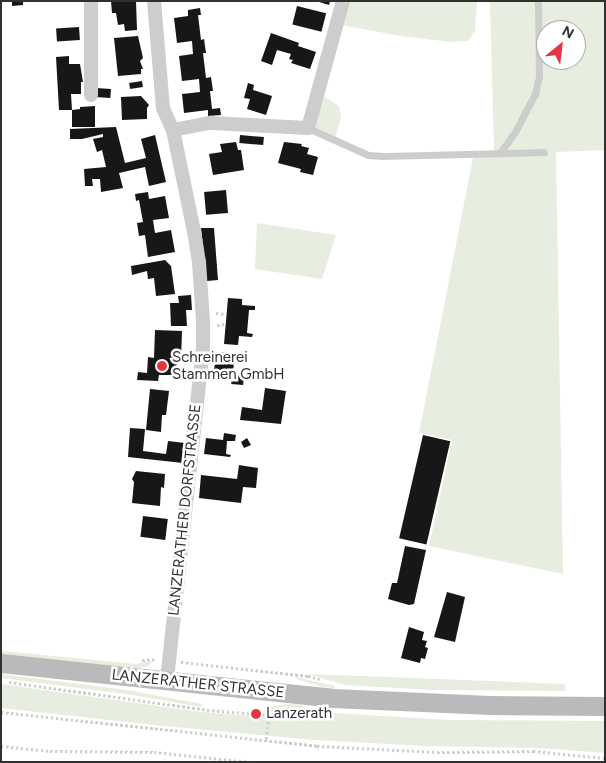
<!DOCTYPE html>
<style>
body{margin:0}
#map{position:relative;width:606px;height:763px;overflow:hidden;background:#fff;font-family:Figtree,sans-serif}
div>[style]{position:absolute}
.green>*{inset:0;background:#e7eddf}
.building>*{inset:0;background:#171717;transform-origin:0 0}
.path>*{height:2.5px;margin-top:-1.25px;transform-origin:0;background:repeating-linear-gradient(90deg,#cdcdcd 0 2.5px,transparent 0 5px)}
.service>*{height:7px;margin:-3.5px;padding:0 3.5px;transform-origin:3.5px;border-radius:3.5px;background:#cdcdcd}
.minor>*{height:14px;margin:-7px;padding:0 7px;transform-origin:7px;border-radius:7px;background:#cdcdcd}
.secondary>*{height:19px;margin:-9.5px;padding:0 9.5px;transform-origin:9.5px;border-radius:9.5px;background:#bababa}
.dots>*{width:14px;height:14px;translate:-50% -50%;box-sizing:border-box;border:2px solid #fff;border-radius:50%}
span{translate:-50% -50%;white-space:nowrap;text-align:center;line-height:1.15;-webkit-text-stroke:5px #fff;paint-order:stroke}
.poi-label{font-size:15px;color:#303030}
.left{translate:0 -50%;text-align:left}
.street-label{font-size:15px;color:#303030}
.frame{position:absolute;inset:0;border:2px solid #303030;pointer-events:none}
.north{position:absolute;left:536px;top:20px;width:50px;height:50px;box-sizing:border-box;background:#fff;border:1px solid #acacac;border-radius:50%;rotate:29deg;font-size:14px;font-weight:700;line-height:20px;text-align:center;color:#303030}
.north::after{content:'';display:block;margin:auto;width:18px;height:22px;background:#e33645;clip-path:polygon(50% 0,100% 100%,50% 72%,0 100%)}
</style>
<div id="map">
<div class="green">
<div style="clip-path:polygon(347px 1px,477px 1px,475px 31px,468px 41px,451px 42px,401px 36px,341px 25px)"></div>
<div style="clip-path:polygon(evenodd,490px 1px,605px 1px,605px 150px,556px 152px,563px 574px,429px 546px,452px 440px,419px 433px,473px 158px,544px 153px,494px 152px,490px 1px,546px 30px,576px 30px,576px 60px,546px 60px,546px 30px)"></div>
<div style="clip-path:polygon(322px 95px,339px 106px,341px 118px,335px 138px,314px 127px)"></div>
<div style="clip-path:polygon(257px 223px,336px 235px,322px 279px,255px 269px)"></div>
<div style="clip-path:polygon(2px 651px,135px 664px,153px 661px,147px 667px,137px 668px,1px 655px)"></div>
<div style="clip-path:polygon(1px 674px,127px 690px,202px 704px,201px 707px,126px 694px,1px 678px)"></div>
<div style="clip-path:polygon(308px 674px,565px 684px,565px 691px,433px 690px,345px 685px)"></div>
<div style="clip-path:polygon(296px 677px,335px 686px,335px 688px,322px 687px,296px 679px)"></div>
<div style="clip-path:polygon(1px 684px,201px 712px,263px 717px,265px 708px,286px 704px,302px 705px,305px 711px,349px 714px,452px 720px,605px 721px,605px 753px,540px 748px,425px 746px,314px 740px,163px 726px,1px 708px)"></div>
</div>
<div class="building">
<div style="clip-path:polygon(12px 1px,23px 1px,23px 5px,12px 6px)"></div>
<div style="clip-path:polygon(111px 1px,136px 1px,137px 30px,125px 31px,124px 24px,118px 25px,116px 13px,112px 13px)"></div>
<div style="clip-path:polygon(316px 1px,330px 1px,329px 5px)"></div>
<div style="left:297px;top:6px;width:30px;height:19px;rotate:14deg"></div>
<div style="clip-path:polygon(200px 8px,201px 15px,198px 15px,201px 40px,204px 39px,206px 53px,203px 53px,206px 78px,211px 77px,213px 91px,210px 91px,212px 109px,220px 108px,221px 115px,208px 116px,208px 110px,184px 113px,182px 94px,200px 92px,199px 79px,182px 81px,179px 56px,193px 54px,192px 41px,177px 43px,174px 18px,188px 16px,188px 10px)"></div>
<div style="left:79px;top:27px;width:13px;height:23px;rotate:86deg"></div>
<div style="clip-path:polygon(271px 33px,299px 43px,298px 46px,316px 52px,310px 69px,291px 63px,293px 60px,289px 59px,291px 54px,277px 50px,272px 65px,261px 61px)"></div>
<div style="clip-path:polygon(138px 36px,143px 58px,140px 61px,143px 69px,141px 69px,141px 74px,118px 76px,114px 38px)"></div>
<div style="clip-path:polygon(69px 56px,69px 64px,80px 64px,83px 82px,81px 82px,81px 94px,71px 94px,72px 110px,59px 110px,56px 57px)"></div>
<div style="left:142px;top:81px;width:6px;height:13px;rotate:81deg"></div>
<div style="clip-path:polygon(248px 83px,254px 85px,253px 90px,272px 96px,266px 115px,247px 109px,250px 99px,244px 98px)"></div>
<div style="left:96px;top:88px;width:15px;height:9px;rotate:4deg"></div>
<div style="clip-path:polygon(141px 96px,149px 105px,147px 108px,147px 119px,122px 120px,121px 97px)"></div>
<div style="clip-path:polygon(95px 106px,95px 127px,72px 127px,72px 110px,80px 109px,80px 107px)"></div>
<div style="clip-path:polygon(116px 127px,125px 163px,146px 158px,141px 139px,155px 135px,166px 182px,149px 186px,145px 167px,119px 173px,123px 188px,101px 192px,100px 179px,92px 179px,93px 186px,85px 186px,84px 169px,106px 167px,102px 150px,97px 152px,93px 139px,103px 137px,103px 134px,82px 139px,70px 139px,70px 129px)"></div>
<div style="left:240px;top:135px;width:24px;height:8px;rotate:5deg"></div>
<div style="clip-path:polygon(236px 142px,238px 150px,241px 150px,244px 170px,213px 175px,209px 154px,222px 152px,220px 144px)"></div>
<div style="clip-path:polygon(284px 142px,302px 144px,301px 146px,309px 148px,307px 154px,318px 157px,313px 175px,300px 172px,301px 169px,278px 163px)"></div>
<div style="left:226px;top:190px;width:23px;height:22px;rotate:85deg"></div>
<div style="clip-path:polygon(148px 192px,149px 199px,165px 196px,169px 218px,153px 220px,155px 233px,171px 230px,175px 252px,148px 257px,145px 235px,139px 236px,137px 223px,143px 222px,139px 200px,136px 201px,135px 194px)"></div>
<div style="clip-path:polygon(201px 228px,214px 228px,218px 280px,207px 281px)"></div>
<div style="clip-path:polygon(165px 260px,171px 266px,175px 294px,156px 296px,154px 278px,148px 279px,147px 271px,132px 275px,131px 266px)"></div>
<div style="clip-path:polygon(191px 295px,192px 310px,186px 310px,187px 326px,171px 326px,170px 303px,179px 303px,178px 296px)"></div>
<div style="clip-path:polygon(228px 298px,242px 299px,242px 305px,255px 306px,255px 310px,249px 310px,247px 333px,253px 334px,252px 337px,239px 336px,238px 345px,224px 344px)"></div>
<div style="clip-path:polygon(155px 330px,182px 331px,181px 359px,177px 360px,176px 375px,159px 375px,158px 381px,137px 380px,138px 372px,147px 373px,148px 357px,154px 358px)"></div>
<div style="left:216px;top:352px;width:19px;height:21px;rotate:6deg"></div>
<div style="left:232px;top:375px;width:12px;height:9px;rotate:5deg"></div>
<div style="clip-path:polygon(265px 388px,286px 391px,281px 424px,240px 420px,242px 407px,262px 410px)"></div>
<div style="clip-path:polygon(150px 389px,169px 391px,166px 415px,162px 415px,161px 432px,146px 430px)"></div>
<div style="clip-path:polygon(130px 428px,145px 429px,143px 451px,166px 454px,168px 441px,185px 443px,183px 463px,128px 457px)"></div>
<div style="clip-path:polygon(224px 433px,236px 435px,235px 441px,227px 441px,226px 454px,231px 455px,230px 457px,204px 454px,206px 438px,223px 440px)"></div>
<div style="left:423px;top:435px;width:28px;height:106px;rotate:13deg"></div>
<div style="clip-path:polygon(247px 438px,251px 445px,244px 448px,241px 442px)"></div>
<div style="clip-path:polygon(239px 465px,258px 468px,256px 488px,243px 487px,241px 503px,199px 498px,201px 475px,237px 479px)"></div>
<div style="clip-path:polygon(136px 471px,165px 474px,164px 488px,161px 487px,160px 506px,132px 503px,134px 482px,132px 479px)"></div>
<div style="left:143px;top:516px;width:25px;height:21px;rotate:7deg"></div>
<div style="clip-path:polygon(405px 546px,426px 550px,414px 604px,409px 605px,388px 599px,392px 583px,397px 583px)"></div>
<div style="clip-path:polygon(447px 592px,465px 597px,455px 642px,434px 637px)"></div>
<div style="clip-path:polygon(409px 627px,424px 632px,422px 640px,427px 641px,425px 647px,428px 648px,425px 659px,421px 658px,420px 663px,401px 658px)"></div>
</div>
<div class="path">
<div style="left:216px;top:313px;width:9px;rotate:6deg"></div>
<div style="left:217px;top:325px;width:7px;rotate:-8deg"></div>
<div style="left:142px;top:660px;width:14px;rotate:-4deg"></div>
<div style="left:181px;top:662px;width:128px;rotate:6.3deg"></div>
<div style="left:308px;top:676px;width:12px;rotate:14deg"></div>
<div style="left:9px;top:682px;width:200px;rotate:8deg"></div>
<div style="left:207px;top:710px;width:62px;rotate:4.6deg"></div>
<div style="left:269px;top:715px;width:22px;rotate:-10deg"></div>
<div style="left:1px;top:712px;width:318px;rotate:6.1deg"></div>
<div style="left:317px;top:746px;width:120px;rotate:2.9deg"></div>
<div style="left:437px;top:752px;width:96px;rotate:-0.6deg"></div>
<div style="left:533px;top:751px;width:72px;rotate:5.6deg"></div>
<div style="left:266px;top:739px;width:24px;rotate:-83deg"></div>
<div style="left:1px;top:746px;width:49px;rotate:5.8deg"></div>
<div style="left:50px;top:751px;width:104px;rotate:0.6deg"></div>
<div style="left:154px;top:752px;width:97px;rotate:5.9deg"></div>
</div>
<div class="service">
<div style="left:308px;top:128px;width:66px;rotate:24.2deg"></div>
<div style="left:368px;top:155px;width:15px;rotate:4deg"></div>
<div style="left:383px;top:156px;width:161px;rotate:-1.4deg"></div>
<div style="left:500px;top:153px;width:28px;rotate:-55deg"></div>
<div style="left:516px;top:130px;width:41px;rotate:-62.2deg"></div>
<div style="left:535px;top:94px;width:17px;rotate:-77deg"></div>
<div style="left:539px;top:77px;width:76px;rotate:-90.8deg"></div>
</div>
<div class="minor">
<div style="left:154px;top:1px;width:107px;rotate:85.2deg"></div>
<div style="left:163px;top:108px;width:24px;rotate:66deg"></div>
<div style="left:173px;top:130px;width:103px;rotate:78.3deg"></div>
<div style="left:194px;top:231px;width:31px;rotate:81deg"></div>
<div style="left:199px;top:262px;width:59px;rotate:86.1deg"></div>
<div style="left:203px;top:321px;width:27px;rotate:90deg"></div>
<div style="left:203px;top:348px;width:335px;rotate:96.2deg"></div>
<div style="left:91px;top:95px;width:94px;rotate:-90deg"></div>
<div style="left:173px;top:130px;width:38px;rotate:-11deg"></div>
<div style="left:210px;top:123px;width:98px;rotate:2.9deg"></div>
<div style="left:308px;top:128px;width:132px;rotate:-74.6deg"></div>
</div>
<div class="secondary">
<div style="left:1px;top:663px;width:333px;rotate:6deg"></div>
<div style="left:332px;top:698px;width:158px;rotate:2.5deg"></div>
<div style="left:490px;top:705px;width:115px;rotate:0.5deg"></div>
</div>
<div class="dots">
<div style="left:162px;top:366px;background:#e33645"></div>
<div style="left:256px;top:714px;background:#e33645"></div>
</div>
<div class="poi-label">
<span class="left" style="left:172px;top:366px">Schreinerei<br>Stammen GmbH</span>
<span class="left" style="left:266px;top:714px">Lanzerath</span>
</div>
<div class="street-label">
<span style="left:185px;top:510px;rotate:-84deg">LANZERATHER DORFSTRASSE</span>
<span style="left:198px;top:684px;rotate:6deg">LANZERATHER STRASSE</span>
</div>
<div class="frame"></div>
<div class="north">N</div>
</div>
